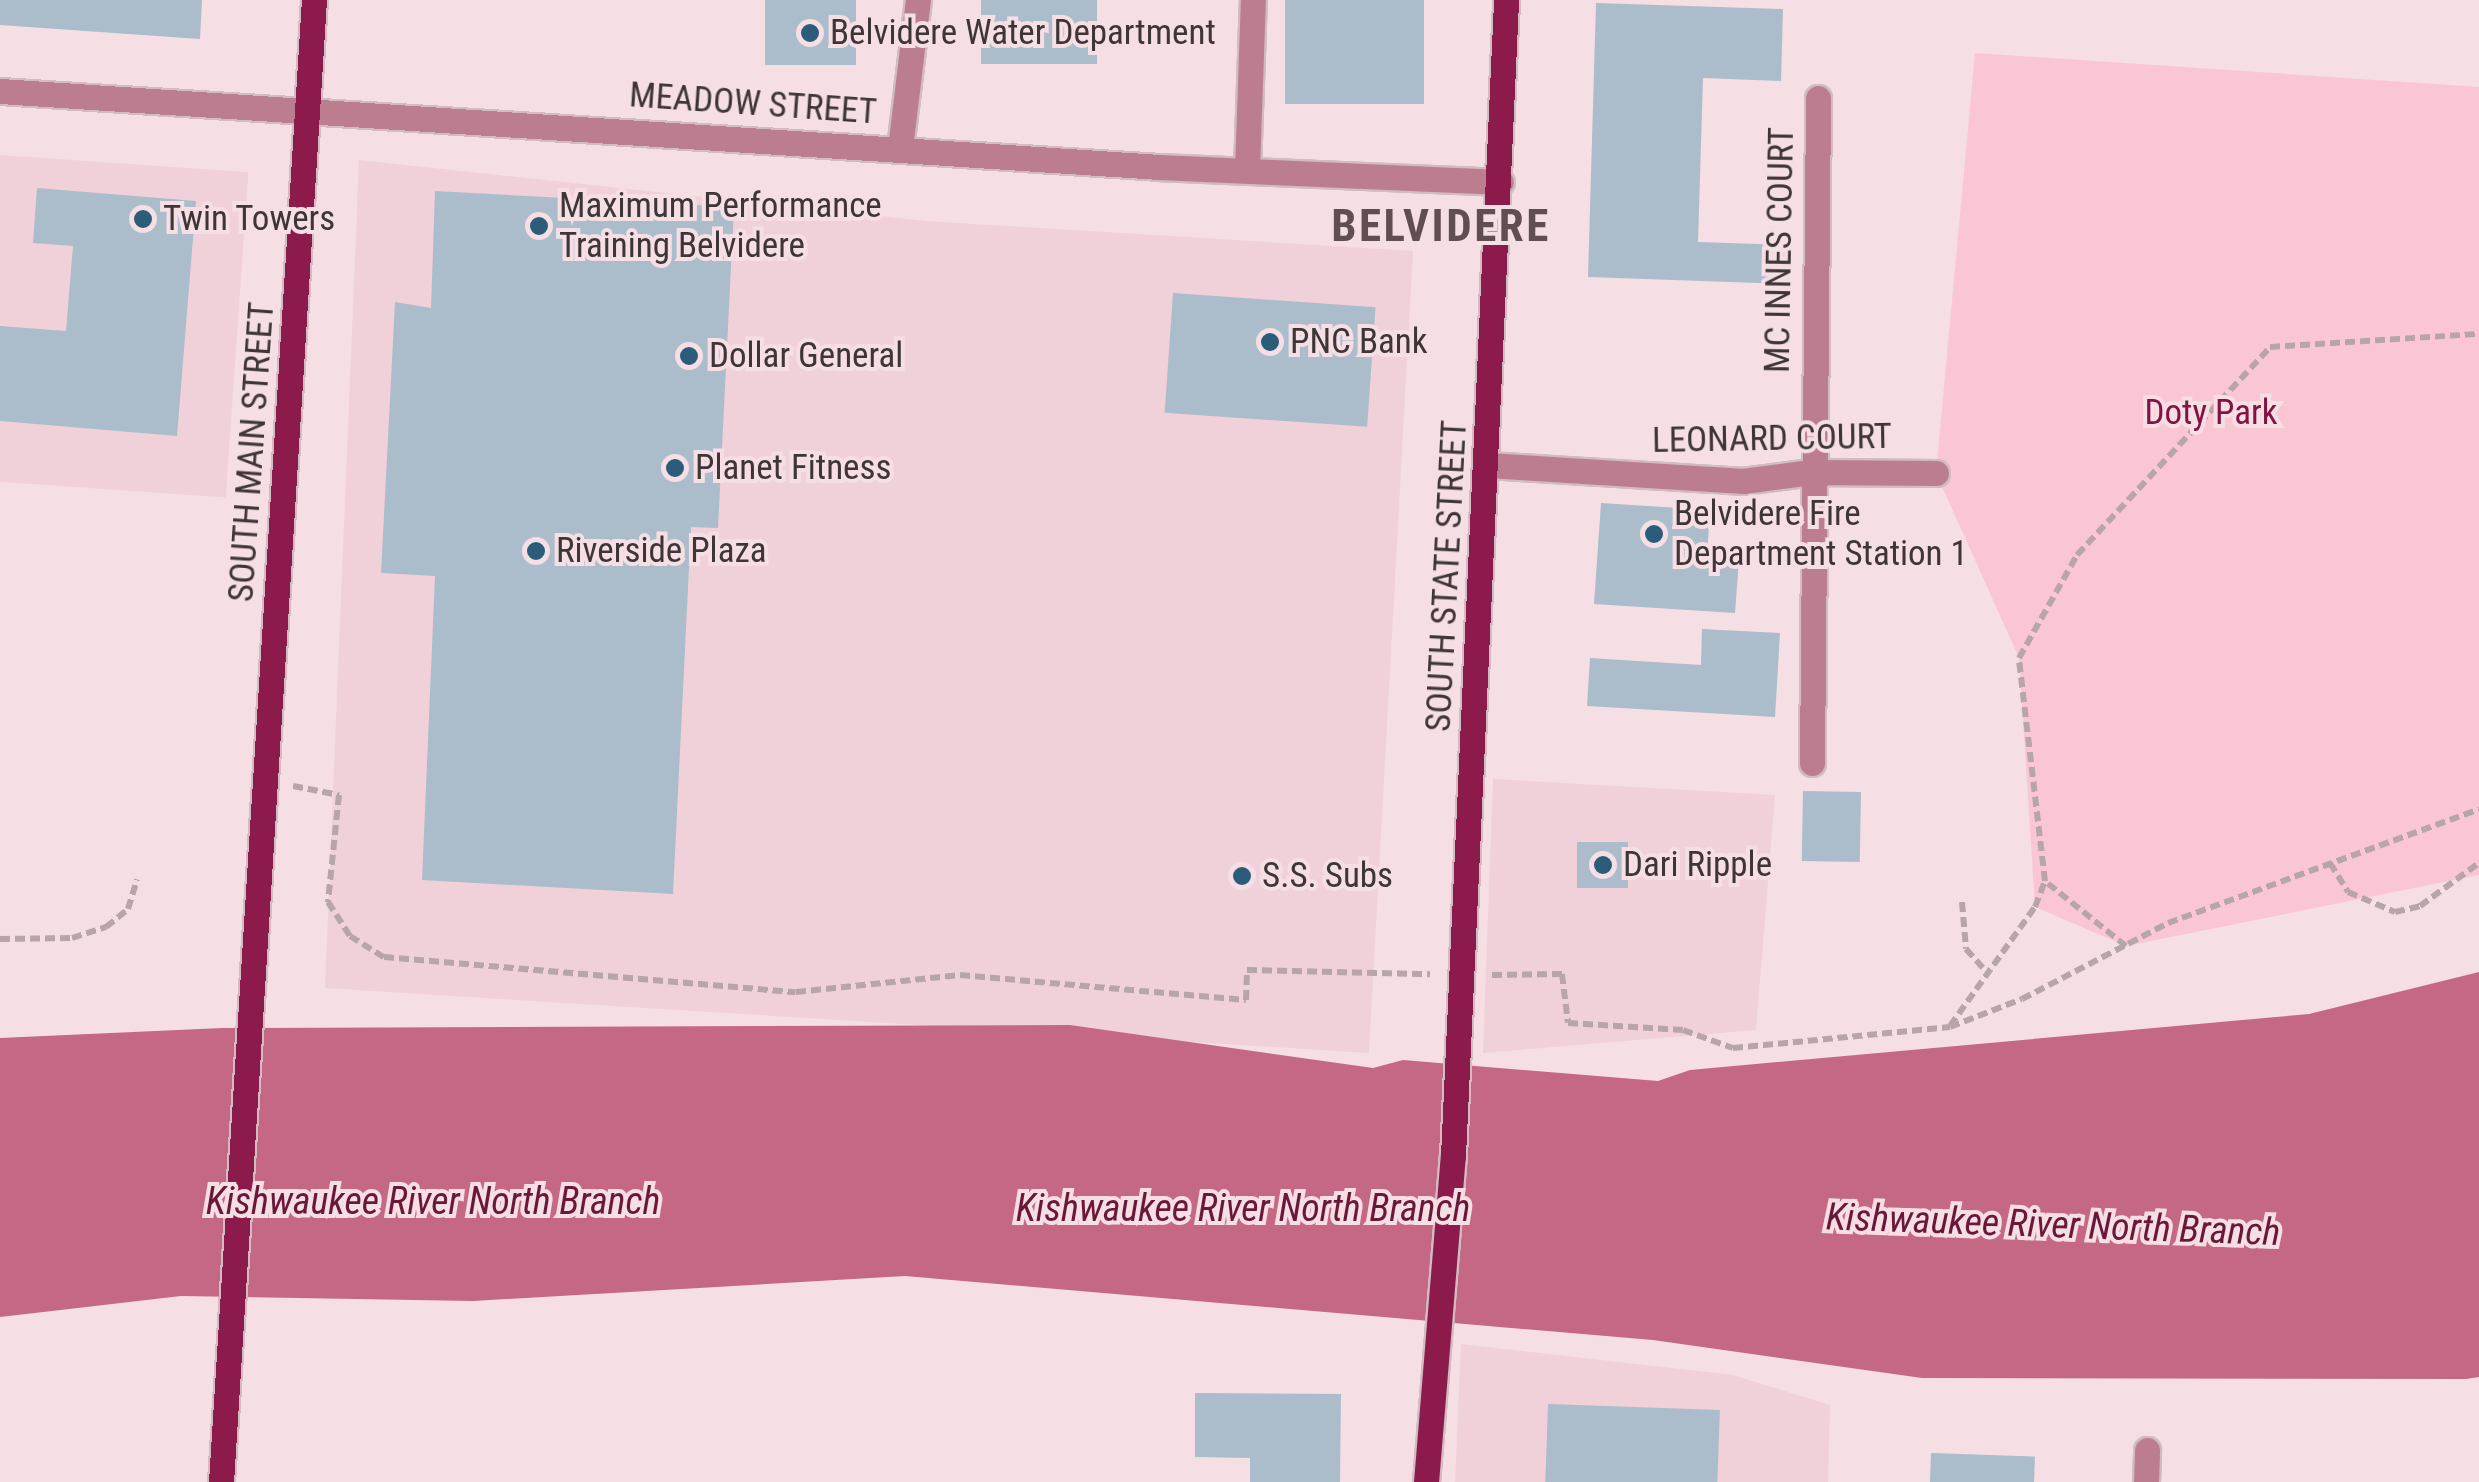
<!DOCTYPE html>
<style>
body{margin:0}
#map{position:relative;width:2479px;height:1482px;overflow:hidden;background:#f5dee4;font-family:"Roboto Condensed",sans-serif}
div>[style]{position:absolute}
.built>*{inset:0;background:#f0d1d9;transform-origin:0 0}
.green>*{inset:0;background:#fbc6d4}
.water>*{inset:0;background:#c46885}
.building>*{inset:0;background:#abbdca;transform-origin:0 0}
.path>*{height:6px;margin-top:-3px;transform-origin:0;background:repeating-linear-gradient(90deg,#b7a5a9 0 10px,transparent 0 15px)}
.roads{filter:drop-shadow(2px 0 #d0bcc1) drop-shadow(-2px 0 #d0bcc1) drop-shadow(0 2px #d0bcc1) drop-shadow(0 -2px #d0bcc1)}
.minor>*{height:25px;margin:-12.5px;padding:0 12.5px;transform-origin:12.5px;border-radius:12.5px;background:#bc7e8f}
.major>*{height:25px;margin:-12.5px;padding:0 12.5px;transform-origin:12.5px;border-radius:12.5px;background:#8c1a4a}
.dots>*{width:28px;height:28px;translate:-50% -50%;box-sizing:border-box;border:5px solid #f5dee4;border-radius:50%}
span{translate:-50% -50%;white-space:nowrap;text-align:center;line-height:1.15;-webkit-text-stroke:8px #f5dee4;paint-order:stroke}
.poi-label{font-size:35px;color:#3e3537}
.left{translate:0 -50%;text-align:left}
.street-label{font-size:35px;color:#3e3537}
.park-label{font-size:35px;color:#841344}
.water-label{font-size:38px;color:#6b1739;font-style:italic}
.district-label{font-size:45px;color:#614e53;font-weight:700;letter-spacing:2.5px}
</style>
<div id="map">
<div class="built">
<div style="left:0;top:155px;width:249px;height:326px;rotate:4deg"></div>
<div style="clip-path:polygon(359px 160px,926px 221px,1413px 251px,1369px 1053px,325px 988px)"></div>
<div style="clip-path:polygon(1493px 779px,1775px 795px,1756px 1030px,1483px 1053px)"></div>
<div style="clip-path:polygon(1461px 1344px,1733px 1375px,1830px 1405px,1828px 1482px,1455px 1482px)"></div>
</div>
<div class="green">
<div style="clip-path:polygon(1975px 53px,2479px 87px,2479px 875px,2126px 946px,2035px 907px,2019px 658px,1936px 473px)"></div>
</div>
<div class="water">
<div style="clip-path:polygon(2479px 972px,2479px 1377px,2466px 1379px,1922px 1378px,1653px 1340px,905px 1276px,473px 1301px,181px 1296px,0 1317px,0 1038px,222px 1028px,1070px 1025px,1373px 1068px,1403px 1060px,1658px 1081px,1690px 1070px,2309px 1014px)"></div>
</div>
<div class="building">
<div style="clip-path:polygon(0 0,202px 0,200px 39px,0 25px)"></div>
<div style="left:765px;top:0;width:91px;height:65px"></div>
<div style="left:981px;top:0;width:116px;height:64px"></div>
<div style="left:1285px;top:0;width:139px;height:104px"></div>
<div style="clip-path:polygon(1596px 3px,1783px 9px,1781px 81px,1703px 78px,1698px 242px,1790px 245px,1789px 284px,1588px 277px)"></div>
<div style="clip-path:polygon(37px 188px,196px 201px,177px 436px,0 421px,0 326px,66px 331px,73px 246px,33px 243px)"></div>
<div style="clip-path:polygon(435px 191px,734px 207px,718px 528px,691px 527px,673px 894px,422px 880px,435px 576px,381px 573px,395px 302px,431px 308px)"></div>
<div style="left:1173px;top:293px;width:203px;height:120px;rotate:4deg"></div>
<div style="clip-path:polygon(1601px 503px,1710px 510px,1707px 558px,1739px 560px,1735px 613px,1594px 604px)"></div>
<div style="clip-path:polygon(1702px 629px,1780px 633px,1775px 717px,1587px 706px,1590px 658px,1701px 665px)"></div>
<div style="left:1803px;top:791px;width:58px;height:70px;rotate:1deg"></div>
<div style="left:1577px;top:842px;width:51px;height:46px"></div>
<div style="clip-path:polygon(1195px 1393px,1341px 1394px,1340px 1482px,1250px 1482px,1250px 1458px,1195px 1457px)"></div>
<div style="left:1548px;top:1404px;width:172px;height:78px;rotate:2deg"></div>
<div style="left:1931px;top:1453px;width:104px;height:29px;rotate:2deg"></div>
</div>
<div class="path">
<div style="left:293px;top:786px;width:47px;rotate:11.1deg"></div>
<div style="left:339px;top:795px;width:108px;rotate:95.9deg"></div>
<div style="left:328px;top:902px;width:40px;rotate:57.1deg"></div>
<div style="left:350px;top:936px;width:40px;rotate:32deg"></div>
<div style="left:384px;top:957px;width:413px;rotate:4.9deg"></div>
<div style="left:796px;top:992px;width:165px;rotate:-5.9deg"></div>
<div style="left:960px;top:975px;width:287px;rotate:5deg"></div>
<div style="left:1246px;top:1000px;width:30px;rotate:-88deg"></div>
<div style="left:1247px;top:970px;width:183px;rotate:1.3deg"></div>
<div style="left:2330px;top:863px;width:34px;rotate:58deg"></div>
<div style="left:2348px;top:892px;width:51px;rotate:23.1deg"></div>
<div style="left:2395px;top:912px;width:26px;rotate:-13deg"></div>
<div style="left:2420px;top:906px;width:73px;rotate:-36.1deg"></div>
<div style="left:1962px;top:902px;width:47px;rotate:85.1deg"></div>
<div style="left:1966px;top:949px;width:31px;rotate:48deg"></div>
<div style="left:0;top:939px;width:72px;rotate:-0.8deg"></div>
<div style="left:72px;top:938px;width:36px;rotate:-18deg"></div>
<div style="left:106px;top:927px;width:28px;rotate:-39deg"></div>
<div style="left:128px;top:909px;width:31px;rotate:-73deg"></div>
<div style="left:2126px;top:946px;width:104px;rotate:-141.3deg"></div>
<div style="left:2045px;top:881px;width:225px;rotate:-96.7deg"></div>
<div style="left:2019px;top:658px;width:118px;rotate:-60.6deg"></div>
<div style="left:2077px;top:555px;width:284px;rotate:-47.1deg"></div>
<div style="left:2270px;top:347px;width:209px;rotate:-3.6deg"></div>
<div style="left:1492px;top:975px;width:70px;rotate:-0.8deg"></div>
<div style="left:1562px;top:974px;width:49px;rotate:83deg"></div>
<div style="left:1568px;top:1023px;width:115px;rotate:3.5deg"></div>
<div style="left:1683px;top:1030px;width:53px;rotate:19.8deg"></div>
<div style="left:1733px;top:1048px;width:218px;rotate:-5.5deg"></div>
<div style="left:1950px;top:1027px;width:77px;rotate:-21.3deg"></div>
<div style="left:2022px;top:999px;width:165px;rotate:-27.5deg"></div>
<div style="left:2168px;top:923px;width:331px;rotate:-20.1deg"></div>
<div style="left:1950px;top:1026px;width:146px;rotate:-54.5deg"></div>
<div style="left:2035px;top:907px;width:28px;rotate:-69deg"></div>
</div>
<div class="roads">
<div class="minor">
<div style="left:0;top:91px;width:1161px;rotate:3.75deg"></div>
<div style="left:1159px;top:167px;width:342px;rotate:2.5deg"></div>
<div style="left:900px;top:148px;width:149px;rotate:-83.1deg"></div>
<div style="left:1247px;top:169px;width:169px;rotate:-88deg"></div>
<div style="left:1488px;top:465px;width:256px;rotate:3.6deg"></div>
<div style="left:1743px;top:481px;width:69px;rotate:-7.5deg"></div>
<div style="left:1811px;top:472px;width:125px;rotate:0.5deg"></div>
<div style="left:1812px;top:763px;width:665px;rotate:-89.48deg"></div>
<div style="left:2146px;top:1482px;width:32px;rotate:-88deg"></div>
</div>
<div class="major">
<div style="left:221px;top:1482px;width:1485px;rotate:-86.41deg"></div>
<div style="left:1426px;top:1482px;width:327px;rotate:-85.3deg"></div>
<div style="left:1453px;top:1156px;width:1157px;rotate:-87.37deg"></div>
</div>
</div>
<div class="dots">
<div style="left:810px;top:33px;background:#2b5c7a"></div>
<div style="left:143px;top:219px;background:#2b5c7a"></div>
<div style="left:539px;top:226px;background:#2b5c7a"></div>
<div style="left:1270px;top:342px;background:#2b5c7a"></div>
<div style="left:689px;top:356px;background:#2b5c7a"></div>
<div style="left:675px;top:468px;background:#2b5c7a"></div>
<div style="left:1654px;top:534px;background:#2b5c7a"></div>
<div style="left:536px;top:551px;background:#2b5c7a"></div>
<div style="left:1603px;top:865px;background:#2b5c7a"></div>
<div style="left:1242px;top:876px;background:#2b5c7a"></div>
</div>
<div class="poi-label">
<span class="left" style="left:830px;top:33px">Belvidere Water Department</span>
<span class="left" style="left:559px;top:226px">Maximum Performance<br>Training Belvidere</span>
<span class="left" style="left:163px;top:219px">Twin Towers</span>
<span class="left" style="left:1290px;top:342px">PNC Bank</span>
<span class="left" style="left:709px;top:356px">Dollar General</span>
<span class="left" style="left:695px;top:468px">Planet Fitness</span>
<span class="left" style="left:1674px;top:534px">Belvidere Fire<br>Department Station 1</span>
<span class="left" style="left:556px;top:551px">Riverside Plaza</span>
<span class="left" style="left:1623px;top:865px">Dari Ripple</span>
<span class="left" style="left:1262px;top:876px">S.S. Subs</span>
</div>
<div class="street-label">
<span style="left:753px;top:104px;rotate:4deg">MEADOW STREET</span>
<span style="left:1780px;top:250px;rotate:-89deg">MC INNES COURT</span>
<span style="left:1772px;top:439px;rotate:-1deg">LEONARD COURT</span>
<span style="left:252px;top:452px;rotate:-86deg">SOUTH MAIN STREET</span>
<span style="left:1447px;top:576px;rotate:-87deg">SOUTH STATE STREET</span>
</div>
<div class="park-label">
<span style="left:2211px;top:413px">Doty Park</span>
</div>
<div class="water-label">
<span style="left:433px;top:1202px">Kishwaukee River North Branch</span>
<span style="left:1243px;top:1209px">Kishwaukee River North Branch</span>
<span style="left:2053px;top:1225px;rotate:2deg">Kishwaukee River North Branch</span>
</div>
<div class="district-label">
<span style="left:1441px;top:226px">BELVIDERE</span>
</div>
</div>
